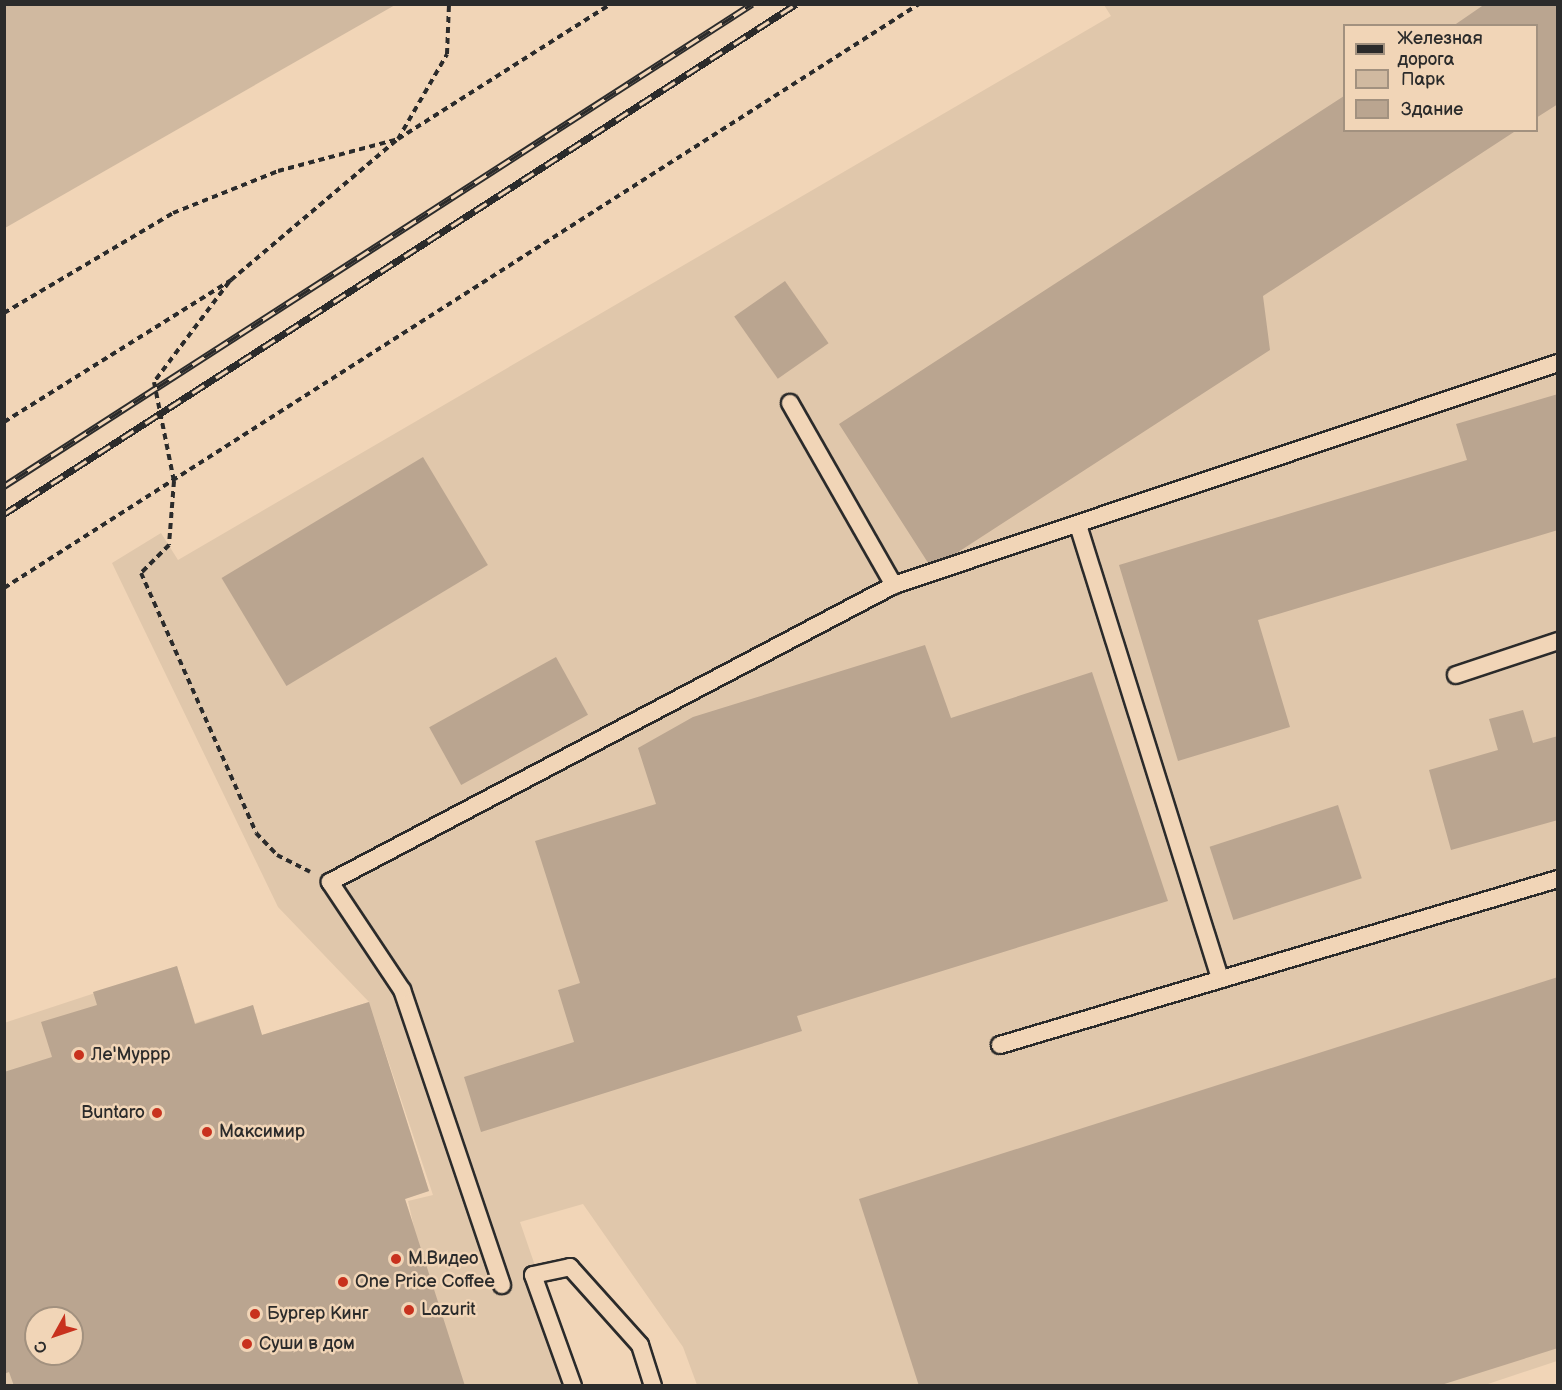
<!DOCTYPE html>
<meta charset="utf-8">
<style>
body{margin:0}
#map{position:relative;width:1562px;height:1390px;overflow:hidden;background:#f1d5b7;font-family:"Balsamiq Sans",sans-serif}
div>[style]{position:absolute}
.built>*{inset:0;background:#e0c7ab}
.green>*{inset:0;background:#d0b9a0}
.building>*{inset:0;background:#baa590;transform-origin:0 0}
.path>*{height:4px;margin-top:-2px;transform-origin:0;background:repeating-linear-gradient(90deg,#2b2b2b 0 6px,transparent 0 10.5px)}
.roads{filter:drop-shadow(2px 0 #2b2b2b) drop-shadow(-2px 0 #2b2b2b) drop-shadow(0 2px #2b2b2b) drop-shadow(0 -2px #2b2b2b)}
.service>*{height:16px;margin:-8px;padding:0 8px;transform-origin:8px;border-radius:8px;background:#f1d5b7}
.rail>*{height:7px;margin-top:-3.5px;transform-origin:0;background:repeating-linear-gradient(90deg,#f1d5b7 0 14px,#2b2b2b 0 28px);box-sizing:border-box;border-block:2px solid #2b2b2b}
.dots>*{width:16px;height:16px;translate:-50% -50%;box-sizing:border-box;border:3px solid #f1d5b7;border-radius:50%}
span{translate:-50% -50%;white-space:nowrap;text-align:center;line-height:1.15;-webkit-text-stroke:5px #f1d5b7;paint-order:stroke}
.poi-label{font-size:18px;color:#2b2b2b}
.left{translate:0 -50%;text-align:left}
.right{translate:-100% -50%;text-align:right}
.frame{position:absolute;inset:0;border:6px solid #2b2b2b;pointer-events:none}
.legend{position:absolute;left:1343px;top:24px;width:195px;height:108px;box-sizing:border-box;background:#f1d5b7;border:2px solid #a2917f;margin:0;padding:8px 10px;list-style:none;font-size:18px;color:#2b2b2b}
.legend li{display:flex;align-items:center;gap:12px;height:30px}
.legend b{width:30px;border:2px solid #a2917f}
.north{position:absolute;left:24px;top:1306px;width:60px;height:60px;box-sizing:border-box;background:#f1d5b7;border:2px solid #a2917f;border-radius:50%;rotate:230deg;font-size:16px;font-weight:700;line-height:24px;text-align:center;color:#2b2b2b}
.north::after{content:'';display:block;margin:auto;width:21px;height:27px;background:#c8321e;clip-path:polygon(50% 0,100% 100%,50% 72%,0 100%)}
</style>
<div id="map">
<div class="built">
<div style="clip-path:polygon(evenodd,1104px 5px,1557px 5px,1557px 1361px,1482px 1386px,697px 1385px,683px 1347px,583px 1204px,520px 1222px,576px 1385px,5px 1385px,4px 1023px,177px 966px,195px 1023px,253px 1005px,262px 1035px,369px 1002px,278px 907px,112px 563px,161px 533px,178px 560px,1111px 16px,1104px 5px,1344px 26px,1536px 26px,1536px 130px,1344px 130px,1344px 26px,1104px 5px,369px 1003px,433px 1195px,408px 1201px,414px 1227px,405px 1199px,429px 1191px,369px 1003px,1104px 5px,36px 1318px,72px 1318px,72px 1354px,36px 1354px,36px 1318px)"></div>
</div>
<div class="green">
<div style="clip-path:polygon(5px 4px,395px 4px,395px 5px,5px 228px)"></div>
</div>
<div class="building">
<div style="clip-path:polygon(1485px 4px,1558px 4px,1558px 104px,1536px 118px,1536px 26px,1453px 26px)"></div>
<div style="clip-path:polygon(1344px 96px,1344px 130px,1517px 130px,1263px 296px,1270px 350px,932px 569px,839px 424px)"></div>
<div style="left:785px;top:281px;width:76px;height:62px;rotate:55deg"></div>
<div style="clip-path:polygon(1558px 394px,1558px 530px,1258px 620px,1290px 727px,1178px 761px,1119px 565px,1467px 460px,1456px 424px)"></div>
<div style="left:423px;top:457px;width:126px;height:235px;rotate:59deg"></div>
<div style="clip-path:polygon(925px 645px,951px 718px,1092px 672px,1168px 901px,797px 1016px,802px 1031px,481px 1132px,464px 1077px,574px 1042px,558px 990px,580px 983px,535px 841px,656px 804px,638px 748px,693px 717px)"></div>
<div style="left:556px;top:657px;width:66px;height:145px;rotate:61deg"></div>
<div style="clip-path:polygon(1523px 710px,1533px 743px,1558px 736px,1558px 820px,1451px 850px,1429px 770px,1498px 750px,1489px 719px)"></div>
<div style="left:1338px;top:805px;width:77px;height:135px;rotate:72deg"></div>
<div style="clip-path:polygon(evenodd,177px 966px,195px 1024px,253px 1005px,262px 1035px,369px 1002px,429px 1191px,405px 1199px,465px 1386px,14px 1386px,9px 1372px,4px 1374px,4px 1072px,52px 1057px,41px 1022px,97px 1005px,93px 992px,177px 966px,36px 1318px,72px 1318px,72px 1354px,36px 1354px,36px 1318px)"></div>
<div style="clip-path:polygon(1558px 977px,1558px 1348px,1438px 1386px,919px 1386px,859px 1199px)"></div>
</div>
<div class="path">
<div style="left:229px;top:282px;width:125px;rotate:126.9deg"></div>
<div style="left:154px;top:382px;width:101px;rotate:78.6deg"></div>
<div style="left:174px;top:481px;width:64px;rotate:94.5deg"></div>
<div style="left:169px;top:545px;width:40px;rotate:135deg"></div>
<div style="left:141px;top:573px;width:284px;rotate:66.1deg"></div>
<div style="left:256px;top:833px;width:30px;rotate:46deg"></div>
<div style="left:277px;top:855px;width:37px;rotate:27deg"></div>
<div style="left:4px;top:313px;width:196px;rotate:-30.6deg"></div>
<div style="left:173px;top:213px;width:113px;rotate:-21.8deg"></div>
<div style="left:278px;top:171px;width:124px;rotate:-14.9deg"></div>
<div style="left:398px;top:139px;width:98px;rotate:-60deg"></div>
<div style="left:447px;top:54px;width:50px;rotate:-87.7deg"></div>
<div style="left:4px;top:422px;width:268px;rotate:-32deg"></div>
<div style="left:231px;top:280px;width:219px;rotate:-40.2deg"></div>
<div style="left:398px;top:139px;width:252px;rotate:-32.4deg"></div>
<div style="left:4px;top:588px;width:1085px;rotate:-32.55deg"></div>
</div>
<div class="roads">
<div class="service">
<div style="left:790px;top:403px;width:210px;rotate:60.3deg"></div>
<div style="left:1078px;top:525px;width:476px;rotate:72.6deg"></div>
<div style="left:1456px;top:675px;width:108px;rotate:-18.4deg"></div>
<div style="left:1000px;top:1045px;width:582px;rotate:-16.57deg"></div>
<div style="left:502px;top:1285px;width:311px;rotate:-108.7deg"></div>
<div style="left:402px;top:990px;width:130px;rotate:-123.7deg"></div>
<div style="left:330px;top:882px;width:637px;rotate:-27.77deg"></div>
<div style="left:894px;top:585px;width:700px;rotate:-18.49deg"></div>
<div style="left:573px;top:1386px;width:118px;rotate:-109.8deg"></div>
<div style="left:533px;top:1275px;width:38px;rotate:-12deg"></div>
<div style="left:570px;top:1267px;width:105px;rotate:48.1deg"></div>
<div style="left:640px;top:1345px;width:43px;rotate:72.4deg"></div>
</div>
</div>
<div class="rail">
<div style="left:4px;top:486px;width:890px;rotate:-32.8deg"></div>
<div style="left:4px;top:514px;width:942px;rotate:-32.78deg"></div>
</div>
<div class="dots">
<div style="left:79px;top:1055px;background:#c8321e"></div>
<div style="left:157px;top:1113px;background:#c8321e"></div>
<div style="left:207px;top:1132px;background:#c8321e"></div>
<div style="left:396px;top:1259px;background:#c8321e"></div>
<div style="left:343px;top:1282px;background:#c8321e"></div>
<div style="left:409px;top:1310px;background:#c8321e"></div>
<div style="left:255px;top:1314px;background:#c8321e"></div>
<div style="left:247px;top:1344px;background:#c8321e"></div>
</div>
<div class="poi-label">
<span class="left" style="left:91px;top:1055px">Ле'Муррр</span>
<span class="right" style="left:145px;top:1113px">Buntaro</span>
<span class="left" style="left:219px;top:1132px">Максимир</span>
<span class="left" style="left:408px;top:1259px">М.Видео</span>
<span class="left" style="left:355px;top:1282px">One Price Coffee</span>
<span class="left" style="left:421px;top:1310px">Lazurit</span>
<span class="left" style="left:267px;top:1314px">Бургер Кинг</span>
<span class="left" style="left:259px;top:1344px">Суши в дом</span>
</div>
<div class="frame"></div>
<ul class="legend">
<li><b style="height:8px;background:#2b2b2b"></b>Железная дорога</li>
<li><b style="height:16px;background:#d0b9a0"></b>Парк</li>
<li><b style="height:16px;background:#baa590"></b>Здание</li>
</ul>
<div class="north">С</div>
</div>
